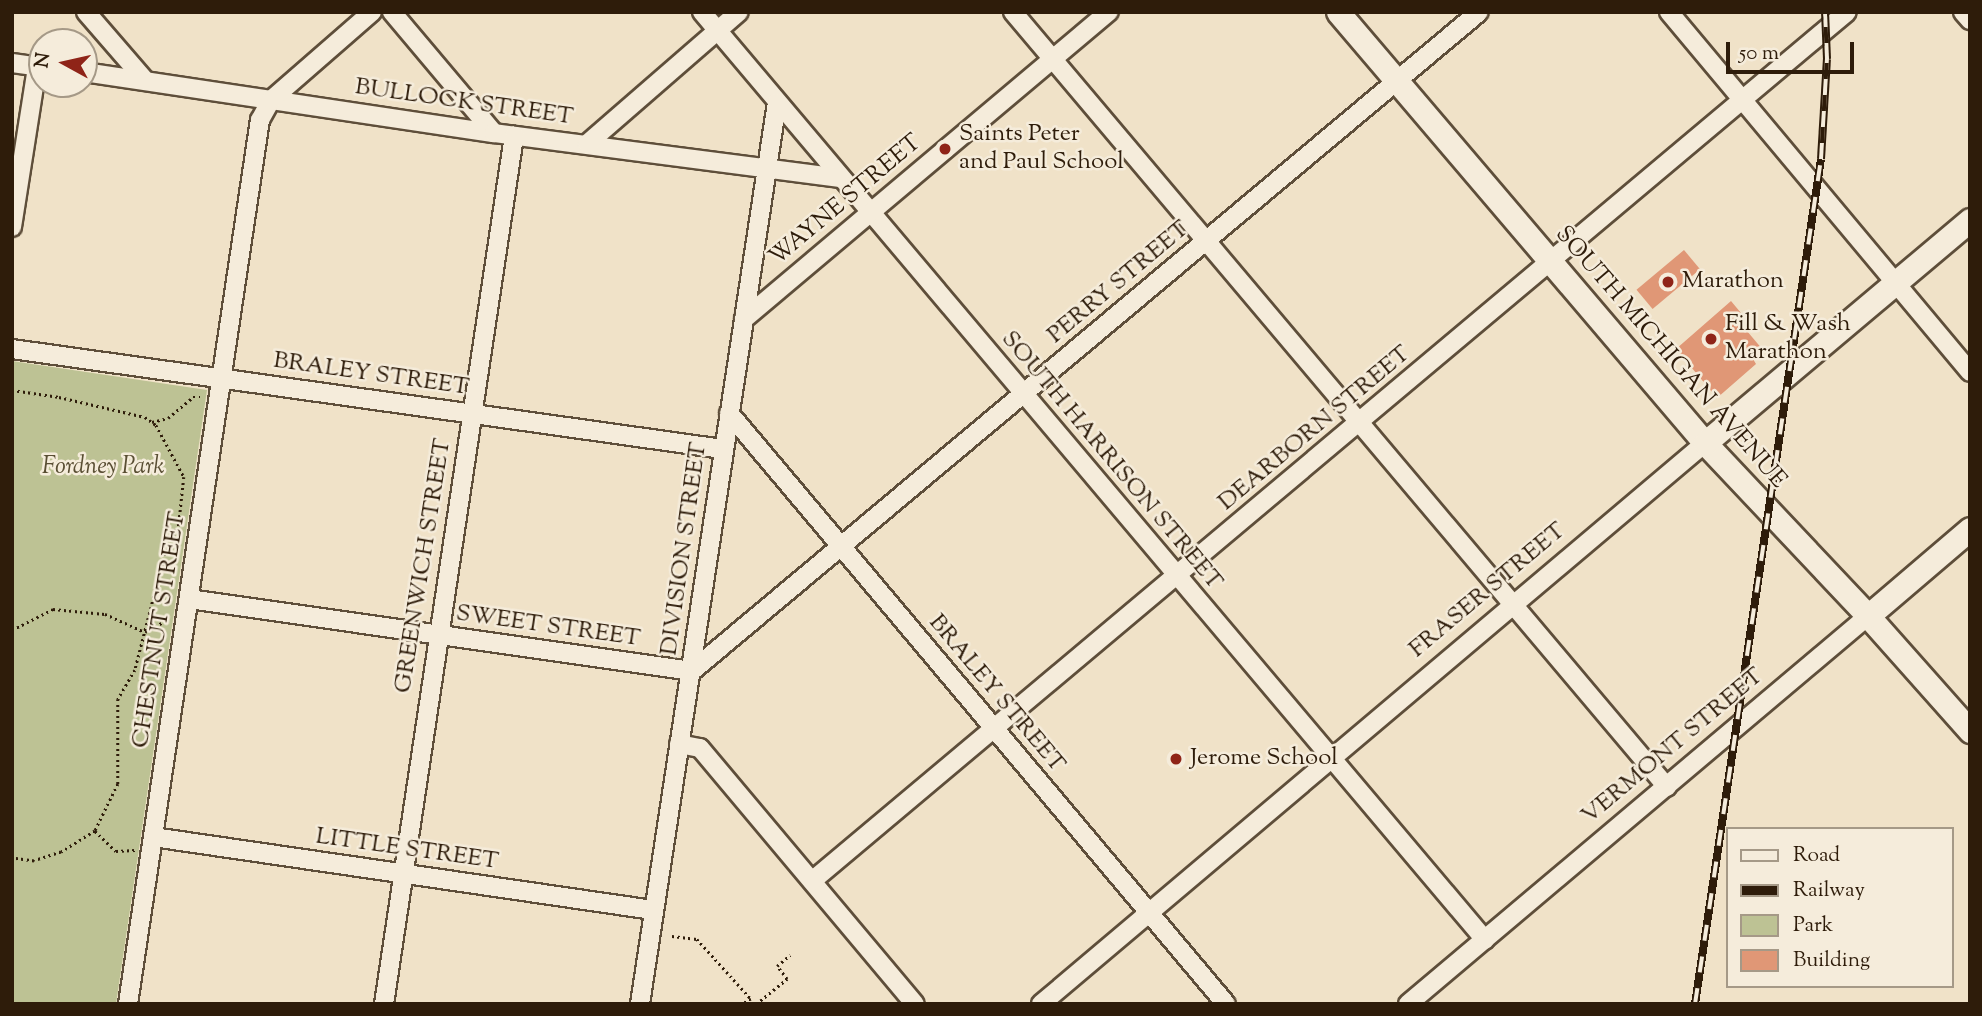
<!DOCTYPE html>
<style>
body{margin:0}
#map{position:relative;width:1982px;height:1016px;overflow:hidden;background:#f0e2c8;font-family:"Sorts Mill Goudy",serif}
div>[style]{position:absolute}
.green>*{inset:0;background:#bdc294}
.building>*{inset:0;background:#e09776;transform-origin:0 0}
.path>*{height:2.5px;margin-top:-1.25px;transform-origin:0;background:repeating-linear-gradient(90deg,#2e1c0a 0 2px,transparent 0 5.5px)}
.roads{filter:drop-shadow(2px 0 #5e4e3a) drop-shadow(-2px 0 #5e4e3a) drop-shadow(0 2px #5e4e3a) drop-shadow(0 -2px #5e4e3a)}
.minor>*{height:18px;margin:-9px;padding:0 9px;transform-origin:9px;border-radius:9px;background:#f5ecdb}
.tertiary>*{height:23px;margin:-11.5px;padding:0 11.5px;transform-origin:11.5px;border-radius:11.5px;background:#f5ecdb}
.rail>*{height:8px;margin-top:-4px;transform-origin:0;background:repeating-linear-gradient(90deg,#f5ecdb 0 16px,#2e1c0a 0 32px);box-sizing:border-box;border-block:2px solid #2e1c0a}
.dots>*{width:19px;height:19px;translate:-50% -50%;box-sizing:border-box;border:4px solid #f5ecdb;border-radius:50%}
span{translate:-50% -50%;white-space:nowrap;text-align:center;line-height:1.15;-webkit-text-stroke:5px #f5ecdb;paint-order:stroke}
.street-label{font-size:24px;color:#2e1c0a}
.poi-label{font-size:24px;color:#2e1c0a}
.left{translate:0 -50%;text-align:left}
.park-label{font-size:24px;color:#594e33;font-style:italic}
.frame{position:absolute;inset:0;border:14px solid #2e1c0a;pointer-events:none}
.legend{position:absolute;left:1726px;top:827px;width:228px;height:161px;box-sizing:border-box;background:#f5ecdb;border:2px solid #a59987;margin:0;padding:9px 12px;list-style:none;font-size:21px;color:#2e1c0a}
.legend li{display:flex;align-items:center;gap:14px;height:35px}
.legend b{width:35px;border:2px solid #a59987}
.north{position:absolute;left:28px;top:28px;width:70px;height:70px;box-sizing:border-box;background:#f5ecdb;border:2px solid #a59987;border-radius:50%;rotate:278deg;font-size:19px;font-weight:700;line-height:28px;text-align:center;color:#2e1c0a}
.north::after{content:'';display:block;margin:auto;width:24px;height:32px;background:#8f2418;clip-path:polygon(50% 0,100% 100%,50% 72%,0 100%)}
.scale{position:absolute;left:1726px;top:42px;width:128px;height:32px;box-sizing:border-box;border:4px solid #2e1c0a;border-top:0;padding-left:9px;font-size:21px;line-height:24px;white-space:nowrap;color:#2e1c0a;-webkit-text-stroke:5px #f5ecdb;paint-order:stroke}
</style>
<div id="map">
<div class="green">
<div style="clip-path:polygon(12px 361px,207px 390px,116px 1004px,12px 1004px)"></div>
</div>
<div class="building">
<div style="left:1684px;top:250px;width:25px;height:62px;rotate:50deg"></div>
<div style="clip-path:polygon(1731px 301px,1741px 313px,1736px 318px,1763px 350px,1753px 359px,1756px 364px,1717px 398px,1676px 349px)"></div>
</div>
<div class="path">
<div style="left:12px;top:390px;width:48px;rotate:8.5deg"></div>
<div style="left:59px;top:397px;width:88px;rotate:13.1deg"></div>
<div style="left:145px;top:417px;width:14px;rotate:36deg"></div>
<div style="left:156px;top:425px;width:59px;rotate:61.7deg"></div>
<div style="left:184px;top:477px;width:47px;rotate:96.1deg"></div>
<div style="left:179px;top:524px;width:33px;rotate:115deg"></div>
<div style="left:165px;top:554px;width:120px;rotate:104.5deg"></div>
<div style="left:135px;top:670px;width:34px;rotate:120deg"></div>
<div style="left:118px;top:699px;width:85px;rotate:90deg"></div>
<div style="left:118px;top:784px;width:52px;rotate:116.1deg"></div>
<div style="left:95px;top:831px;width:40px;rotate:148deg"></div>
<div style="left:61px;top:852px;width:28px;rotate:162deg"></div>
<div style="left:34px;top:861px;width:22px;rotate:-172deg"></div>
<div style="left:152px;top:422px;width:16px;rotate:-14deg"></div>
<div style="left:168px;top:418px;width:33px;rotate:-40deg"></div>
<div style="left:193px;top:397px;width:7px"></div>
<div style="left:12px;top:630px;width:46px;rotate:-27.1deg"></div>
<div style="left:53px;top:609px;width:52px;rotate:5.5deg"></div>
<div style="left:105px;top:614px;width:44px;rotate:24.2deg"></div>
<div style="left:145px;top:632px;width:23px;rotate:-29deg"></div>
<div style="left:95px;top:831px;width:29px;rotate:44deg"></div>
<div style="left:116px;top:851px;width:19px;rotate:-3deg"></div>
<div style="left:672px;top:936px;width:25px;rotate:7deg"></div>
<div style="left:697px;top:939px;width:81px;rotate:48deg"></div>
<div style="left:751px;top:999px;width:8px;rotate:150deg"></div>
<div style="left:756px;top:1004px;width:40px;rotate:-39deg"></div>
<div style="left:787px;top:979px;width:16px;rotate:-128deg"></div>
<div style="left:777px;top:966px;width:17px;rotate:-40deg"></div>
</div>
<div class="roads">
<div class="minor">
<div style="left:86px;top:12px;width:89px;rotate:49.1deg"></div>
<div style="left:392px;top:12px;width:158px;rotate:49.9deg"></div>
<div style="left:702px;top:12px;width:1214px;rotate:49.84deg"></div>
<div style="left:1013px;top:12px;width:1014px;rotate:49.84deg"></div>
<div style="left:1669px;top:12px;width:469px;rotate:50.1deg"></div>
<div style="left:1963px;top:12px;width:11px;rotate:49deg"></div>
<div style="left:12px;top:63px;width:30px;rotate:8deg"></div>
<div style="left:84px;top:72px;width:415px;rotate:8.5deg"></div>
<div style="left:494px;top:133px;width:348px;rotate:7.4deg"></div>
<div style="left:587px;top:144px;width:201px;rotate:-41deg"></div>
<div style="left:12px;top:227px;width:162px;rotate:-81.1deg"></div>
<div style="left:744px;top:319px;width:477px;rotate:-40.1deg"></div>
<div style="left:12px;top:349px;width:718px;rotate:8.01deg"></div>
<div style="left:729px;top:413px;width:772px;rotate:49.94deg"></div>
<div style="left:189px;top:599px;width:508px;rotate:8.15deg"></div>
<div style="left:692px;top:671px;width:1026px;rotate:-39.94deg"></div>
<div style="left:679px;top:744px;width:21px;rotate:11deg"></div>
<div style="left:700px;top:748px;width:334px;rotate:50deg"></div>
<div style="left:153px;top:837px;width:505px;rotate:8.31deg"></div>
<div style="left:812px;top:881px;width:1351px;rotate:-40.02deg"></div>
<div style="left:128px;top:1004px;width:894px;rotate:-81.51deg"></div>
<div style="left:260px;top:120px;width:23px;rotate:-61deg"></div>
<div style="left:271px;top:100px;width:134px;rotate:-41.1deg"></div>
<div style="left:384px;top:1004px;width:878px;rotate:-81.48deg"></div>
<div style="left:640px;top:1004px;width:912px;rotate:-81.36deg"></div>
<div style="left:1041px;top:1004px;width:869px;rotate:-40.19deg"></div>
<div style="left:1408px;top:1004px;width:602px;rotate:-40.15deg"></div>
</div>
<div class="tertiary">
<div style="left:1338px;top:12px;width:566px;rotate:49.59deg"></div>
<div style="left:1705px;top:443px;width:238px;rotate:46.7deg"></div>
<div style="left:1868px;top:616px;width:154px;rotate:48.4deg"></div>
<div style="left:1705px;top:443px;width:346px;rotate:-40.1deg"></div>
<div style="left:1868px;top:616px;width:134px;rotate:-40.5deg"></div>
</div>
</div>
<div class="rail">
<div style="left:1695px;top:1004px;width:854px;rotate:-81.52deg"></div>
<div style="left:1821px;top:159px;width:100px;rotate:-86.6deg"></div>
<div style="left:1827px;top:59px;width:47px;rotate:-92.4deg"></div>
</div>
<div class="dots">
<div style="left:945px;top:149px;background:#8f2418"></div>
<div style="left:1668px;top:282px;background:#8f2418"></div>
<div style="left:1711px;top:339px;background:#8f2418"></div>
<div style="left:1176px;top:759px;background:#8f2418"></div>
</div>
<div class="street-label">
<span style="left:464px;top:103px;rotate:8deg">BULLOCK STREET</span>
<span style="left:846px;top:201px;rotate:-40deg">WAYNE STREET</span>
<span style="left:1119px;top:283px;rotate:-40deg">PERRY STREET</span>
<span style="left:1670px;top:358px;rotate:49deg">SOUTH MICHIGAN AVENUE</span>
<span style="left:371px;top:375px;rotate:8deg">BRALEY STREET</span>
<span style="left:1315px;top:429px;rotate:-40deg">DEARBORN STREET</span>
<span style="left:1111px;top:461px;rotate:50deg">SOUTH HARRISON STREET</span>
<span style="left:685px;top:549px;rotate:-82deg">DIVISION STREET</span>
<span style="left:424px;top:566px;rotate:-81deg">GREENWICH STREET</span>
<span style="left:1488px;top:591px;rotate:-40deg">FRASER STREET</span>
<span style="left:548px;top:627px;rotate:8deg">SWEET STREET</span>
<span style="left:160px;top:630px;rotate:-81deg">CHESTNUT STREET</span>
<span style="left:996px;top:694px;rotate:50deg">BRALEY STREET</span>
<span style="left:1673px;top:747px;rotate:-40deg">VERMONT STREET</span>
<span style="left:407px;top:850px;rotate:8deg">LITTLE STREET</span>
</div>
<div class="poi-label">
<span class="left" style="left:959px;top:149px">Saints Peter<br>and Paul School</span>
<span class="left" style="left:1682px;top:282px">Marathon</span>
<span class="left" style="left:1725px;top:339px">Fill &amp; Wash<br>Marathon</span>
<span class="left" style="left:1190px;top:759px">Jerome School</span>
</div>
<div class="park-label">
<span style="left:103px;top:468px">Fordney Park</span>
</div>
<div class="frame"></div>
<ul class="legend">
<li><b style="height:9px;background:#f5ecdb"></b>Road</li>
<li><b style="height:9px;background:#2e1c0a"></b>Railway</li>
<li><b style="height:19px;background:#bdc294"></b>Park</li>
<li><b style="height:19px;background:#e09776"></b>Building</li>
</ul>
<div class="north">N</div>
<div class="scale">50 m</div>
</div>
